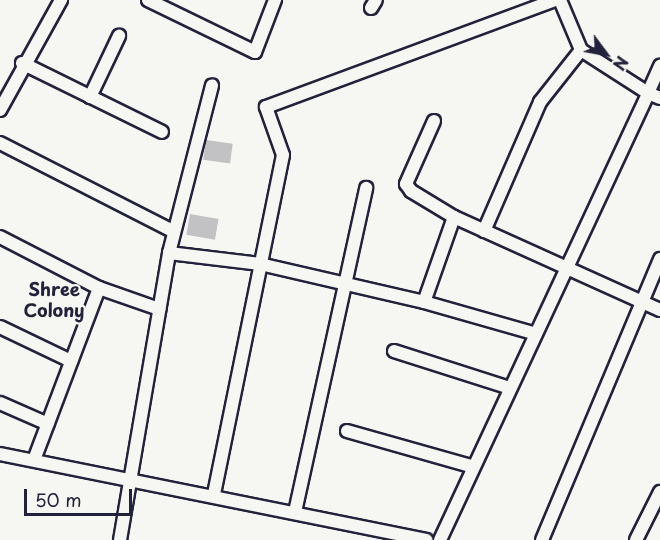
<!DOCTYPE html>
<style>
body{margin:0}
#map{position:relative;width:660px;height:540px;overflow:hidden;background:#f6f6f2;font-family:"Playpen Sans",sans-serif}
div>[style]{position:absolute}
.building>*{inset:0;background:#c2c2c4;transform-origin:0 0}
.roads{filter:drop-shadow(2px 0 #22223b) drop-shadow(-2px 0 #22223b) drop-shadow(0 2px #22223b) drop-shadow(0 -2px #22223b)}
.street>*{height:12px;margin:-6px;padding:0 6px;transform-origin:6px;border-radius:6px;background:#f6f6f2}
span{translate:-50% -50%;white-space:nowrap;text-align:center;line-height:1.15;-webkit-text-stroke:4.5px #f6f6f2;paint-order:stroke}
.neighbourhood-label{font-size:18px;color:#22223b;font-weight:700}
.north{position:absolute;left:576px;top:24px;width:60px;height:60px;-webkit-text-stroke:4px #f6f6f2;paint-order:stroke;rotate:122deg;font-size:16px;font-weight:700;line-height:24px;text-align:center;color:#22223b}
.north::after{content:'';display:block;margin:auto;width:21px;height:27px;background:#22223b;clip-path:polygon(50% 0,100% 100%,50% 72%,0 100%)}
.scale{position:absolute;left:24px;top:489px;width:108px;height:27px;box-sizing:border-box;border:3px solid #22223b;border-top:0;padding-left:8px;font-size:18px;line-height:21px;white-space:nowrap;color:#22223b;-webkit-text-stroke:4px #f6f6f2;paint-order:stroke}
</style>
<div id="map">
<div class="building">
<div style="left:206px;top:140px;width:27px;height:20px;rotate:8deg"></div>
<div style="left:190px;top:214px;width:29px;height:21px;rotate:10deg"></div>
</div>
<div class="roads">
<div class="street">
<div style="left:148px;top:0;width:119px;rotate:25.9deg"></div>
<div style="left:255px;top:52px;width:56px;rotate:-69deg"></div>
<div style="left:560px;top:0;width:54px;rotate:67.2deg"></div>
<div style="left:581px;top:50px;width:80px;rotate:32.7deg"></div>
<div style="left:648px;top:93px;width:30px;rotate:-66deg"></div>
<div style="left:371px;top:8px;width:9px;rotate:-58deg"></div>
<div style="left:22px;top:63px;width:156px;rotate:26.2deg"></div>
<div style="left:90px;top:97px;width:68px;rotate:-64.6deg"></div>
<div style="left:0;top:110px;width:126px;rotate:-61deg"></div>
<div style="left:434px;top:121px;width:69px;rotate:114deg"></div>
<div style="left:406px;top:184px;width:9px;rotate:54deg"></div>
<div style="left:411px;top:191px;width:50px;rotate:31.2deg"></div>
<div style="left:454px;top:217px;width:226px;rotate:24.3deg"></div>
<div style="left:0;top:143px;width:194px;rotate:27deg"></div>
<div style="left:454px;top:217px;width:90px;rotate:109.4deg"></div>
<div style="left:424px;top:302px;width:116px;rotate:15.9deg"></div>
<div style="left:484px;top:231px;width:141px;rotate:-66.5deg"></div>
<div style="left:540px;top:102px;width:66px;rotate:-51.7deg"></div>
<div style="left:0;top:237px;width:111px;rotate:27.3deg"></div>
<div style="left:99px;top:288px;width:64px;rotate:19.3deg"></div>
<div style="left:169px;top:253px;width:173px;rotate:-75.6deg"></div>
<div style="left:0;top:327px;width:79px;rotate:25.6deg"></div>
<div style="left:394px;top:351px;width:122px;rotate:17.7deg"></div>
<div style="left:0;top:403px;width:52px;rotate:23.6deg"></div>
<div style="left:347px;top:431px;width:129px;rotate:15.8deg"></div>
<div style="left:0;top:454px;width:435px;rotate:11.4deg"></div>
<div style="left:34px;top:460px;width:184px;rotate:-69.3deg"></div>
<div style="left:214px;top:494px;width:346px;rotate:-78.5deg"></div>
<div style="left:283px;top:155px;width:51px;rotate:-109.5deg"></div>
<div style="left:266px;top:107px;width:309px;rotate:-20.3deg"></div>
<div style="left:295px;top:512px;width:332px;rotate:-77.6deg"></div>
<div style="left:120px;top:540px;width:291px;rotate:-80.3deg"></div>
<div style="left:169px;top:253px;width:92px;rotate:6.9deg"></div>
<div style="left:260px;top:264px;width:168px;rotate:13deg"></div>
<div style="left:440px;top:540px;width:493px;rotate:-65deg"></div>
<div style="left:648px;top:93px;width:13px;rotate:23deg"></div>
<div style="left:542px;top:540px;width:305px;rotate:-67.2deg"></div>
<div style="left:636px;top:540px;width:54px;rotate:-63.4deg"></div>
</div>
</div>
<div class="neighbourhood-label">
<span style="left:54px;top:300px">Shree<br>Colony</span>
</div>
<div class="north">N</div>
<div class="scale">50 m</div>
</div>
